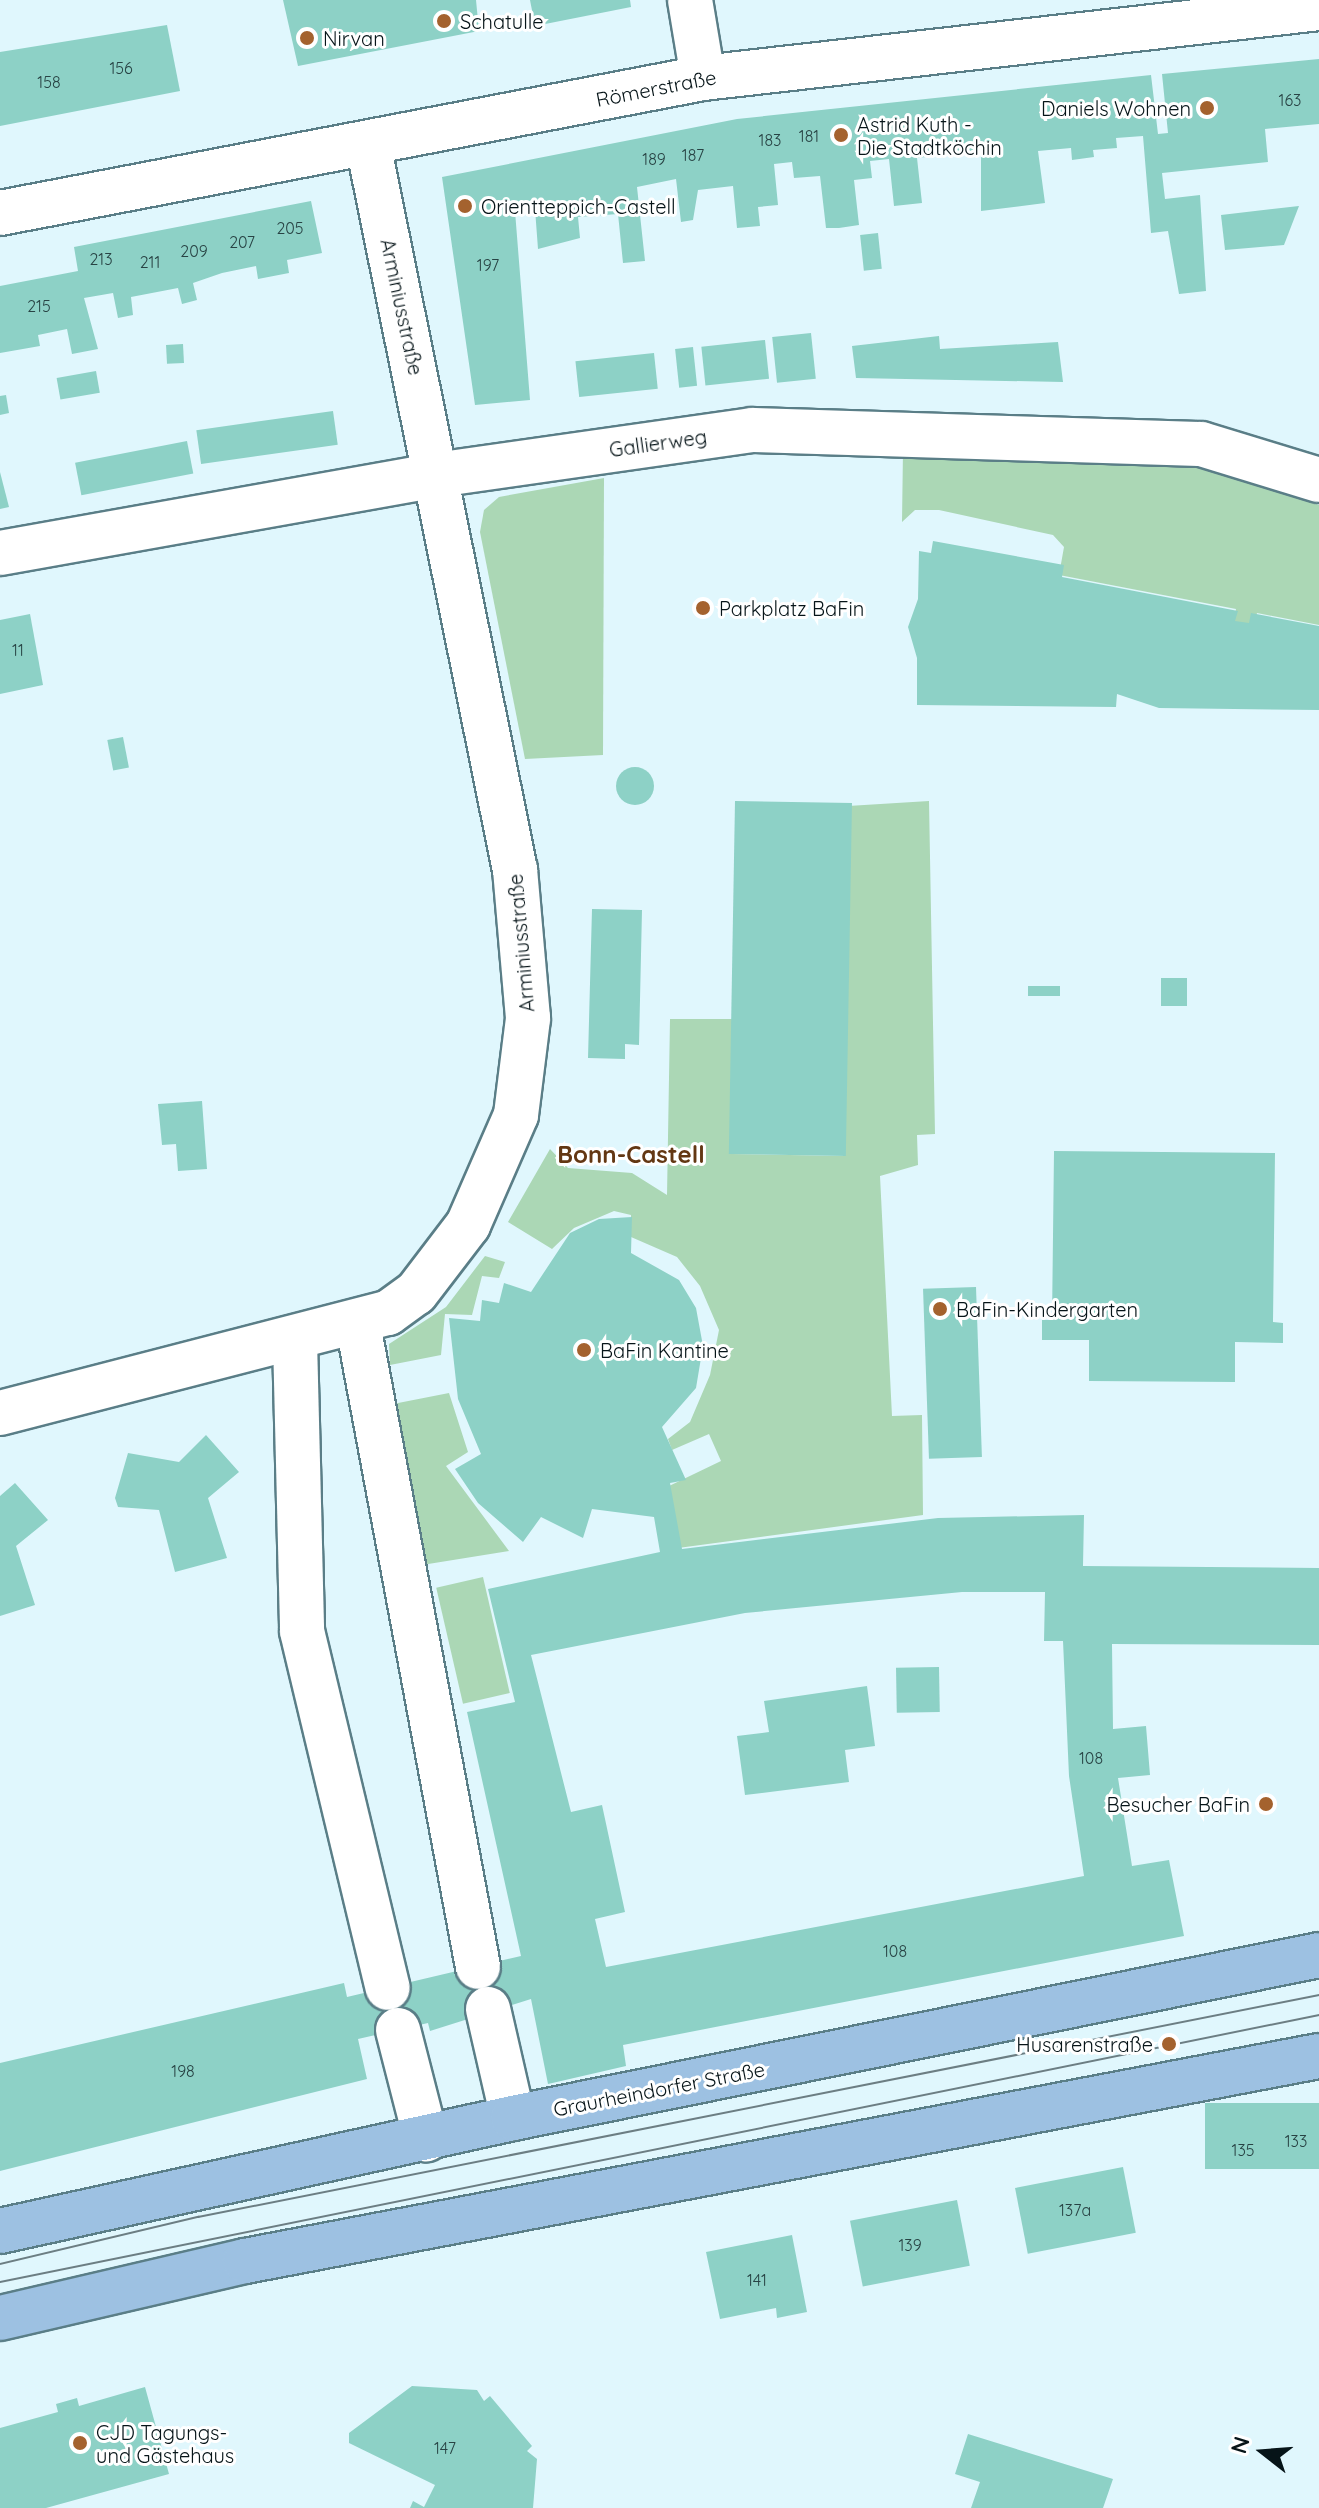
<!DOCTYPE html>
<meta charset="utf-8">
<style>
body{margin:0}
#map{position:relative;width:1319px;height:2508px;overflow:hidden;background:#e0f7fd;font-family:Quicksand,sans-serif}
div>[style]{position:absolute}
.green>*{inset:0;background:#abd7b5;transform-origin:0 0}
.building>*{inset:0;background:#8dd1c6;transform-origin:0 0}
.round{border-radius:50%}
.roads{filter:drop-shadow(2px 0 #5a7e87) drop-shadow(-2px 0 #5a7e87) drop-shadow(0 2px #5a7e87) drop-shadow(0 -2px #5a7e87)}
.minor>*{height:44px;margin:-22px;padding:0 22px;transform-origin:22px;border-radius:22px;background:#fff}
.major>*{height:44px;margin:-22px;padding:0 22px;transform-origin:22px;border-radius:22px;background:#9dc1e2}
.tram>*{height:2px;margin:-1px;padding:0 1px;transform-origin:1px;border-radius:1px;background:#6c7e83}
.dots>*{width:22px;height:22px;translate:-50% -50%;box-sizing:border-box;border:4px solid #fff;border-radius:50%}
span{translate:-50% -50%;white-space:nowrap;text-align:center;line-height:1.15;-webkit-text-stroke:6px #fff;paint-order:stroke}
.number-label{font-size:16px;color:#284344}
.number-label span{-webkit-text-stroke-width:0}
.poi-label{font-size:20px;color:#061418}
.left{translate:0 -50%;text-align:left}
.right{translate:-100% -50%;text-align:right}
.street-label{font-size:20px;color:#061418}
.quarter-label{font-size:24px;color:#633713;font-weight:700}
.north{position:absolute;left:1223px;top:2412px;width:80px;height:80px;-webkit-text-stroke:6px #fff;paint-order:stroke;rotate:287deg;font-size:22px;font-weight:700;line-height:32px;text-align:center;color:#061418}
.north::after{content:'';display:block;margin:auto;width:28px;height:36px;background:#061418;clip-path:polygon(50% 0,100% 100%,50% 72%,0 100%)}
</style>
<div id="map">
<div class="green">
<div style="clip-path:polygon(903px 450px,1202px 466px,1319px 505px,1319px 625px,1257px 613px,1253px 629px,1233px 625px,1236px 609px,1059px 575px,1064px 547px,1053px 535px,939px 510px,915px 510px,902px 522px)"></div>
<div style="clip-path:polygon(604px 478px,603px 755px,525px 759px,480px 532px,484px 510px,499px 497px)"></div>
<div style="clip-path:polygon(929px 801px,935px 1134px,917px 1135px,918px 1165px,880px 1176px,892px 1416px,922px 1415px,923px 1515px,678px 1548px,667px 1487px,721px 1461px,709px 1434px,672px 1450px,668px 1439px,690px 1422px,710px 1375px,719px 1330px,700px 1286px,677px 1257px,631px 1237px,631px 1215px,614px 1211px,574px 1228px,552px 1249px,508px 1222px,550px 1149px,568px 1168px,632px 1173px,667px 1195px,670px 1019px,734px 1019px,731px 1154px,843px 1156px,848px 806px)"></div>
<div style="clip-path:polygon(485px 1256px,505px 1262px,499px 1278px,482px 1276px,472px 1315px,445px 1314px,441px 1355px,390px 1365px,389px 1344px,446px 1307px)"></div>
<div style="clip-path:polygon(449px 1393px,468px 1452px,446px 1466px,509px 1551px,422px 1565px,393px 1404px)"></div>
<div style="left:483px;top:1577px;width:119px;height:48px;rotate:77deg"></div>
</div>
<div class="building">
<div style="clip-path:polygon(283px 0,476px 0,479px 31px,298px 66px)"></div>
<div style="clip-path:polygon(530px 0,630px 0,631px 7px,535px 26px)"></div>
<div style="clip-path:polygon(167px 25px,180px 91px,0 126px,0 52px)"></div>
<div style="clip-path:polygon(1319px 59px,1319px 124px,1265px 129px,1268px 162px,1162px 173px,1165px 199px,1200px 195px,1206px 291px,1179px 294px,1168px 231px,1151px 233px,1143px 136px,1116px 138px,1117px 148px,1093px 150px,1094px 157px,1072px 160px,1071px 148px,1038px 151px,1045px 203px,981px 211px,981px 151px,917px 158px,922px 203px,894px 206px,889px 159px,870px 161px,872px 178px,854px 180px,859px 225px,839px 228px,826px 228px,820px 176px,794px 178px,792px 162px,774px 164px,778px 205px,758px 207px,760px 226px,737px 228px,733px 186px,698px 190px,693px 220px,681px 222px,676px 179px,637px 187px,645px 261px,623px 263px,618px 214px,578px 217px,580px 238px,538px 249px,535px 209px,515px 211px,530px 400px,475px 405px,442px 177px,737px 119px,1151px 75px,1158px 134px,1168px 133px,1162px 74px)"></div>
<div style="clip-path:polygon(311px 201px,322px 253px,287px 260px,289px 273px,258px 279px,256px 266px,222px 273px,193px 283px,197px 300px,182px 304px,178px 288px,131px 297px,133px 315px,118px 318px,113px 293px,84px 298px,98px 349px,72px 354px,67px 329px,38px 335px,40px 346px,0 353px,0 286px,78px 271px,74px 247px)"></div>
<div style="clip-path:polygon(1299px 206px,1284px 245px,1225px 250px,1221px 215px)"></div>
<div style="left:878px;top:233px;width:36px;height:18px;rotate:84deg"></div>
<div style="left:811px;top:333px;width:46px;height:39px;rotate:84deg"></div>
<div style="clip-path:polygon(939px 336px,940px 349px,1058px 342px,1063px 382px,856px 378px,852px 346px)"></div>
<div style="left:765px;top:340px;width:39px;height:64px;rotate:84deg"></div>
<div style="left:183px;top:344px;width:19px;height:17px;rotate:87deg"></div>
<div style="left:693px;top:347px;width:39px;height:18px;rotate:84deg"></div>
<div style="left:654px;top:353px;width:36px;height:79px;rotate:84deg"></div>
<div style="left:96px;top:371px;width:22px;height:40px;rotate:80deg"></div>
<div style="clip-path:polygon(6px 395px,9px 413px,0 415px,0 396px)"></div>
<div style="left:333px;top:411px;width:34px;height:138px;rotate:82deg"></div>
<div style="left:187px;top:441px;width:33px;height:114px;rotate:79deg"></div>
<div style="clip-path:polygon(0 472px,9px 507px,0 509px)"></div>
<div style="clip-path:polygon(933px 541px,1064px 565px,1062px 577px,1238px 611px,1235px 621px,1249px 623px,1251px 613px,1319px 626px,1319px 710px,1159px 708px,1117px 694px,1116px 707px,917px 705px,917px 658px,908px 627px,918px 599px,919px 551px,931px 553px)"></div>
<div style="clip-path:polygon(30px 614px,43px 685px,0 694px,0 620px)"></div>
<div style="left:123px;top:737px;width:31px;height:16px;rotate:79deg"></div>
<div class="round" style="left:616px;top:767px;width:38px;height:38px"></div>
<div style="left:735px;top:801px;width:117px;height:353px;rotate:1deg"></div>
<div style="clip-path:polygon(592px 909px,642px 910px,639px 1045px,625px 1044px,625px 1059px,588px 1058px)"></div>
<div style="left:1161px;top:978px;width:26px;height:28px"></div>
<div style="left:1028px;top:986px;width:32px;height:10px"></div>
<div style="clip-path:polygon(202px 1101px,207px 1169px,178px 1171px,176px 1144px,162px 1145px,158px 1104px)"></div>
<div style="clip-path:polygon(1054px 1151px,1275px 1153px,1273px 1322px,1283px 1323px,1283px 1343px,1235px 1342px,1235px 1382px,1089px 1381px,1089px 1340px,1042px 1340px,1042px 1320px,1052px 1320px)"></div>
<div style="clip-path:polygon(evenodd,632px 1217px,631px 1253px,679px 1280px,696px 1308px,703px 1346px,696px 1388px,662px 1427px,686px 1480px,670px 1483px,682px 1549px,938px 1518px,1084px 1515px,1083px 1566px,1319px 1568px,1319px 1645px,1112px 1644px,1113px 1729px,1146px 1726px,1150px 1775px,1118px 1778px,1132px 1866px,1169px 1860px,1184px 1936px,623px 2045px,626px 2066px,548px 2084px,531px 1999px,430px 2031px,428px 2023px,358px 2039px,367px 2079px,0 2171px,0 2063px,344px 1983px,347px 1997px,521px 1956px,467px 1712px,515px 1702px,488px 1589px,660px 1552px,654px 1517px,592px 1509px,583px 1538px,541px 1517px,523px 1542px,478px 1503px,455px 1469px,481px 1454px,458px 1399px,449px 1318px,480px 1321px,482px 1300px,499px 1303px,504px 1283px,531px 1292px,570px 1233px,599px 1219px,632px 1217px,962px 1592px,1045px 1592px,1044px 1641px,1063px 1641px,1069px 1776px,1084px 1876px,606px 1967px,595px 1919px,625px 1912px,602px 1805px,571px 1812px,531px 1655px,745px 1613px,962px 1592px)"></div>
<div style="left:976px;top:1287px;width:170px;height:53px;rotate:88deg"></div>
<div style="clip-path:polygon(206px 1435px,239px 1472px,208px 1498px,227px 1558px,175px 1572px,159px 1510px,118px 1507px,115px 1498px,128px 1453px,179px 1462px)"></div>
<div style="clip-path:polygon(15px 1483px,48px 1520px,16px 1546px,35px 1605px,0 1616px,0 1496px)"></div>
<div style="left:939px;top:1667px;width:45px;height:43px;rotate:89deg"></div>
<div style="clip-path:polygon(867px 1686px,875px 1746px,845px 1750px,849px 1782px,745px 1795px,737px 1736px,769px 1732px,764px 1701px)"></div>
<div style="left:1319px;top:2103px;width:66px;height:114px;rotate:90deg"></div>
<div style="left:1123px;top:2167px;width:67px;height:110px;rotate:79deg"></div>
<div style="left:957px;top:2200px;width:67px;height:109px;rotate:79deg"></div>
<div style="clip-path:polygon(792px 2235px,807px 2312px,777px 2318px,776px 2308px,720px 2319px,706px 2252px)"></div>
<div style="clip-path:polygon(412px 2386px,477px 2390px,484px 2401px,490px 2396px,532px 2446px,527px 2451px,537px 2459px,533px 2508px,410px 2508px,413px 2501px,424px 2507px,435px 2485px,349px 2443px,349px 2433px)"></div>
<div style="clip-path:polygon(145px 2387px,169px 2474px,46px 2508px,0 2508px,0 2428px,58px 2412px,56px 2404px,77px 2398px,79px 2406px)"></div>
<div style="clip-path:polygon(968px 2434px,1113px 2479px,1103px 2508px,971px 2508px,980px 2482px,955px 2474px)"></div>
</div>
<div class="roads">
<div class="minor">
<div style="left:690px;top:0;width:79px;rotate:80.5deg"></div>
<div style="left:0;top:213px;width:716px;rotate:-10.87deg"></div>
<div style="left:703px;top:78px;width:620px;rotate:-6.48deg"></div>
<div style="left:0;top:553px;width:443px;rotate:-10.1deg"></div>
<div style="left:436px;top:475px;width:319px;rotate:-8.1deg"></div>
<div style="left:752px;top:430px;width:449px;rotate:1.8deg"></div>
<div style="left:1201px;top:444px;width:123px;rotate:17deg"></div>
<div style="left:358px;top:1325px;width:653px;rotate:79.41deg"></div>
<div style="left:295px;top:1340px;width:291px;rotate:88.6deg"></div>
<div style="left:302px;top:1631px;width:367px;rotate:76.5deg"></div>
<div style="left:0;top:1413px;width:401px;rotate:-14.5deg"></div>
<div style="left:388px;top:1313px;width:34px;rotate:-36deg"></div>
<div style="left:416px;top:1293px;width:86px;rotate:-52.6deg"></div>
<div style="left:468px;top:1225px;width:120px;rotate:-66.4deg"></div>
<div style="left:516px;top:1115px;width:98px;rotate:-82.9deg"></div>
<div style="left:528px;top:1018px;width:149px;rotate:-95deg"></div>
<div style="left:515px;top:870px;width:741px;rotate:-101.45deg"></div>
<div style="left:488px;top:2009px;width:112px;rotate:77.1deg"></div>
<div style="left:398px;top:2030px;width:113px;rotate:75.6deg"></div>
</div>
<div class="major">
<div style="left:0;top:2231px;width:525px;rotate:-12.42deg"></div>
<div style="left:513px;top:2118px;width:822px;rotate:-11.43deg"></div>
<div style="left:0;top:2318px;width:252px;rotate:-13.1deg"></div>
<div style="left:245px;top:2261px;width:1093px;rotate:-10.81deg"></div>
</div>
</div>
<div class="tram">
<div style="left:0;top:2264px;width:204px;rotate:-13.4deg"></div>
<div style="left:198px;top:2217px;width:1143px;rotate:-11.2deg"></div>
<div style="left:0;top:2282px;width:1346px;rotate:-11.44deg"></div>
</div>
<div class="dots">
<div style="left:444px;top:21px;background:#a4622e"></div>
<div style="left:307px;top:38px;background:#a4622e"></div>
<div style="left:1207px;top:108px;background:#a4622e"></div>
<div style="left:841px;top:135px;background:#a4622e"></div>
<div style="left:465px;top:206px;background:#a4622e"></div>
<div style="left:703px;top:608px;background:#a4622e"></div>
<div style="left:940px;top:1309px;background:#a4622e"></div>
<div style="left:584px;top:1350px;background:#a4622e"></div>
<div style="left:1266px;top:1804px;background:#a4622e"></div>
<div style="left:1169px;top:2044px;background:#a4622e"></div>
<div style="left:80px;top:2443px;background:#a4622e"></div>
</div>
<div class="number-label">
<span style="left:121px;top:68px">156</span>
<span style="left:49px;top:82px">158</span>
<span style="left:1290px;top:100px">163</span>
<span style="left:809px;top:136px">181</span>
<span style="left:770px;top:140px">183</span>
<span style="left:693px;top:155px">187</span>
<span style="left:654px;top:159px">189</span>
<span style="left:290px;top:228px">205</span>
<span style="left:242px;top:242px">207</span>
<span style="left:194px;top:251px">209</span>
<span style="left:101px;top:259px">213</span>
<span style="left:150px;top:262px">211</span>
<span style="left:488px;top:265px">197</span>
<span style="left:39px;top:306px">215</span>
<span style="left:18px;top:650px">11</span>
<span style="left:1091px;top:1758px">108</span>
<span style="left:895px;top:1951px">108</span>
<span style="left:183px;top:2071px">198</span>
<span style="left:1296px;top:2141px">133</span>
<span style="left:1243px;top:2150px">135</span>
<span style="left:1075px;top:2210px">137a</span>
<span style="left:910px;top:2245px">139</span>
<span style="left:757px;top:2280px">141</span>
<span style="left:445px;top:2448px">147</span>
</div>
<div class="poi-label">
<span class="left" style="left:460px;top:21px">Schatulle</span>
<span class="left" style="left:323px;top:38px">Nirvan</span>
<span class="right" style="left:1191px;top:108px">Daniels Wohnen</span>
<span class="left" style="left:857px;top:136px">Astrid Kuth -<br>Die Stadtköchin</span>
<span class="left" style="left:481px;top:206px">Orientteppich-Castell</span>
<span class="left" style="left:719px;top:608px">Parkplatz BaFin</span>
<span class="left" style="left:956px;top:1309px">BaFin-Kindergarten</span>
<span class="left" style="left:600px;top:1350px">BaFin Kantine</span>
<span class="right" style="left:1250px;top:1804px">Besucher BaFin</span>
<span class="right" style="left:1153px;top:2044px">Husarenstraße</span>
<span class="left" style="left:96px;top:2444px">CJD Tagungs-<br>und Gästehaus</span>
</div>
<div class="street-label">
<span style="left:656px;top:88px;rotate:-11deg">Römerstraße</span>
<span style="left:402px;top:307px;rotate:78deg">Arminiusstraße</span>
<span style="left:658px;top:443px;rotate:-8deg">Gallierweg</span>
<span style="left:521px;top:943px;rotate:-95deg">Arminiusstraße</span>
<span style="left:659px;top:2089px;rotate:-11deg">Graurheindorfer Straße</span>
</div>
<div class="quarter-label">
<span style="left:631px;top:1155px">Bonn-Castell</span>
</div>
<div class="north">N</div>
</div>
